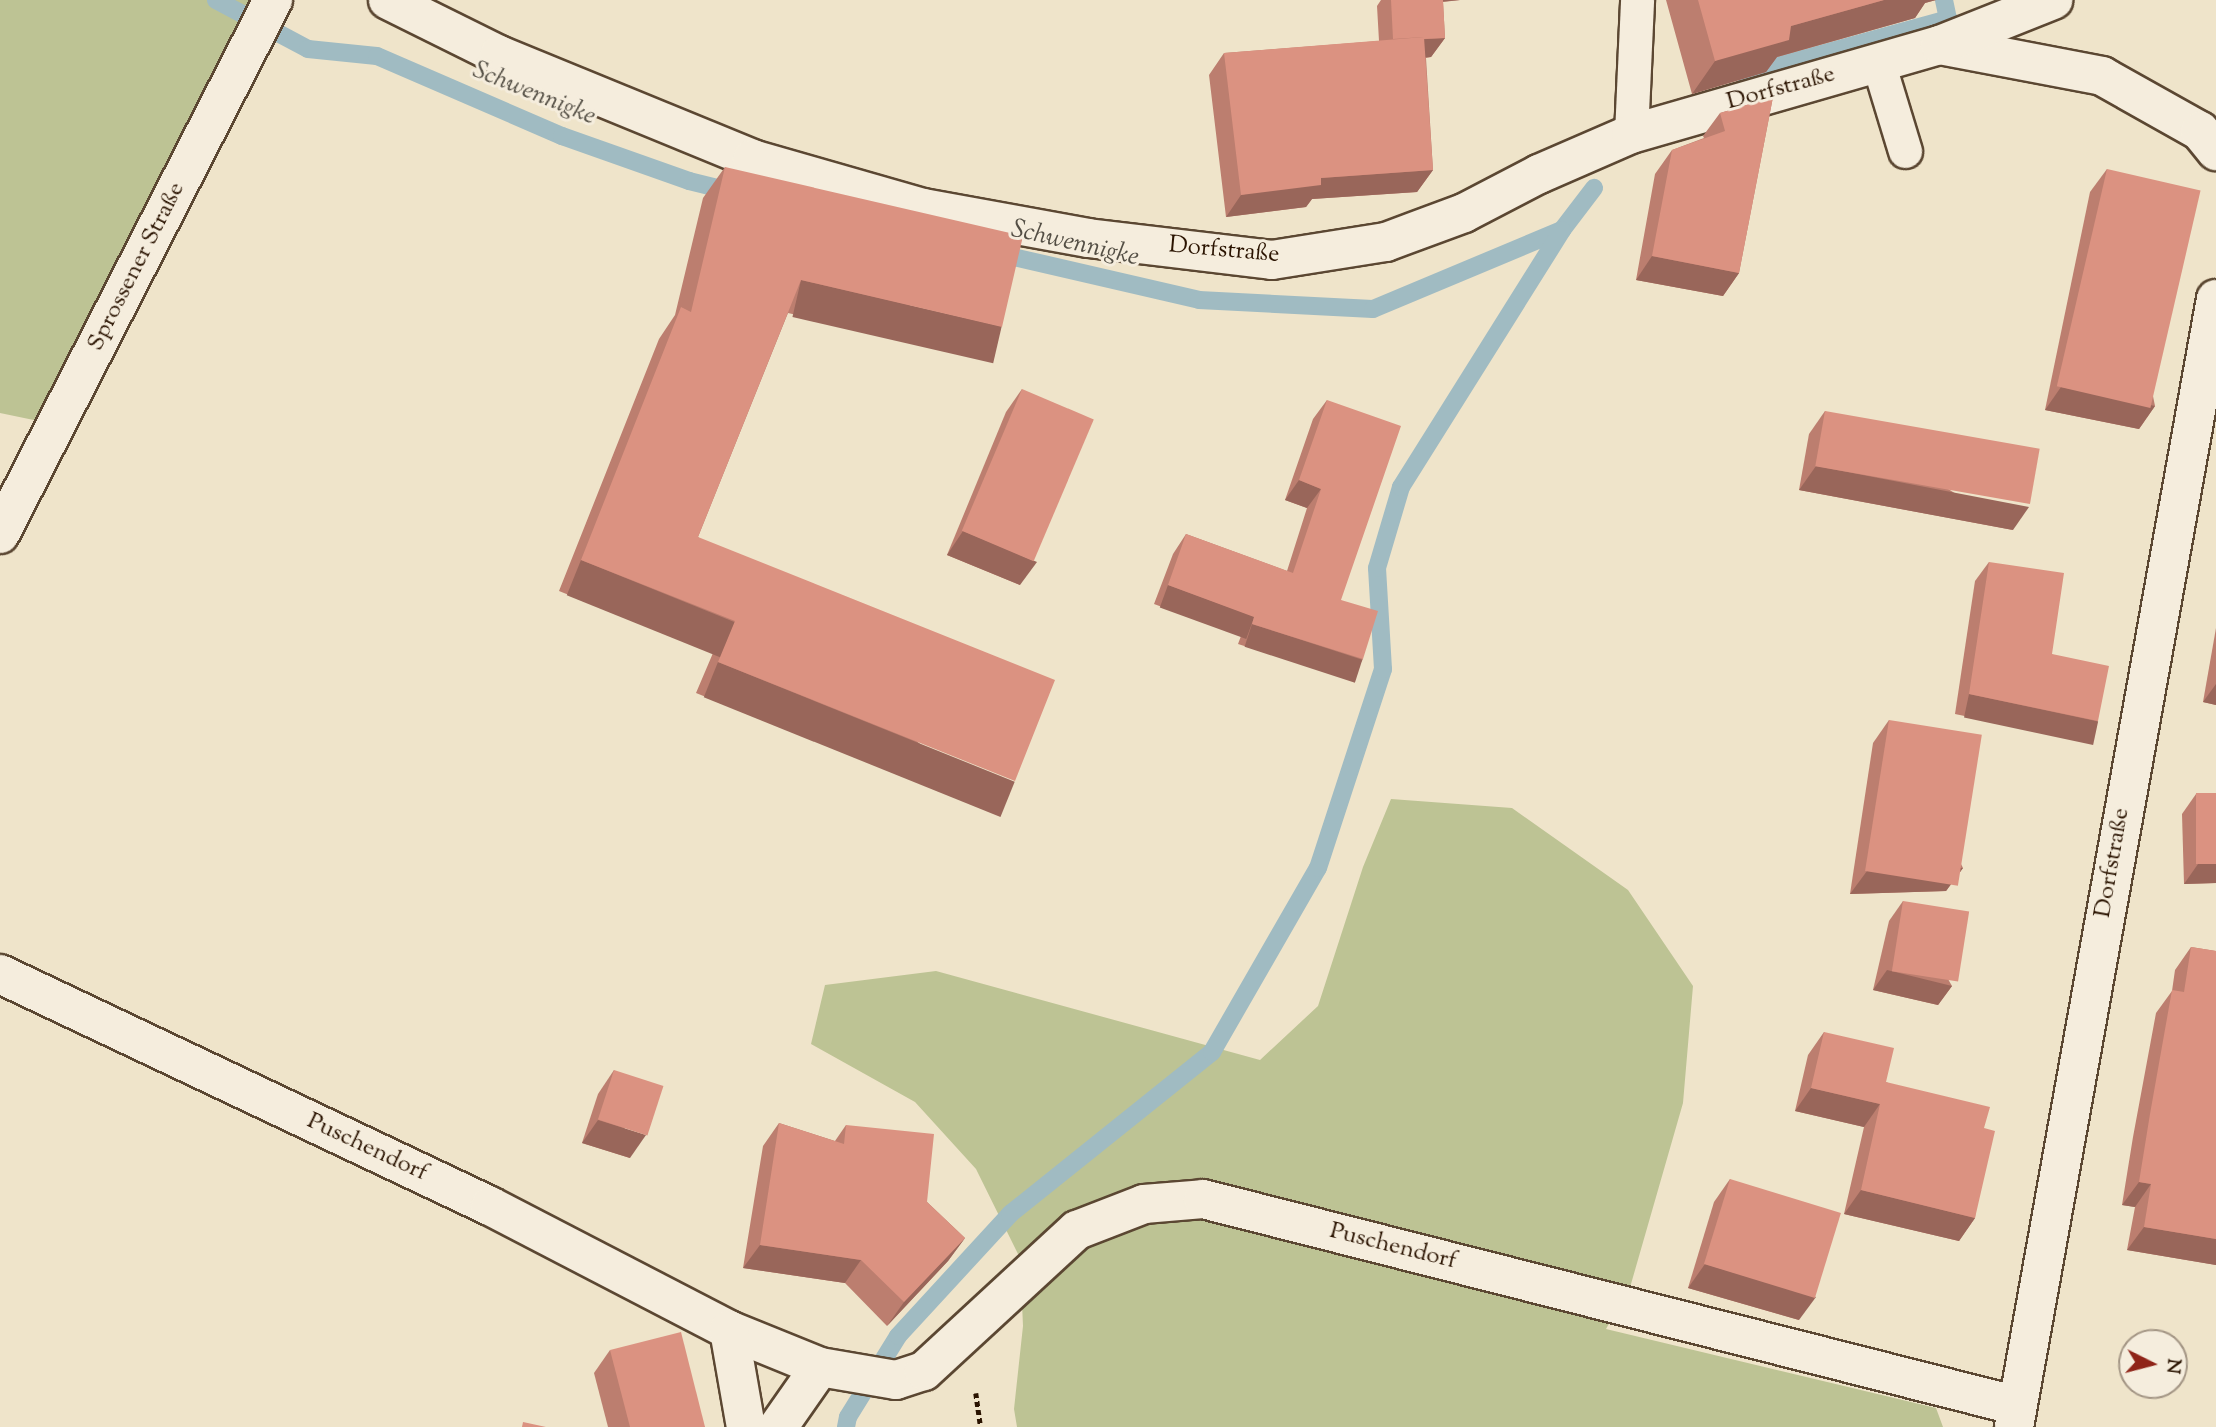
<!DOCTYPE html>
<meta charset="utf-8">
<style>
body{margin:0}
#map{position:relative;width:2216px;height:1427px;overflow:hidden;background:#efe4ca;font-family:"Sorts Mill Goudy",serif}
div>[style]{position:absolute}
.green>*{inset:0;background:#bdc394}
.stream>*{height:18px;margin:-9px;padding:0 9px;transform-origin:9px;border-radius:9px;background:#a0bbc2}
.path>*{height:4.5px;margin-top:-2.25px;transform-origin:0;background:repeating-linear-gradient(90deg,#2a1300 0 5px,transparent 0 8.5px)}
.roads{filter:drop-shadow(2px 0 #5b4732) drop-shadow(-2px 0 #5b4732) drop-shadow(0 2px #5b4732) drop-shadow(0 -2px #5b4732)}
.lane>*{height:33px;margin:-16.5px;padding:0 16.5px;transform-origin:16.5px;border-radius:16.5px;background:#f5eddd}
.street>*{height:38px;margin:-19px;padding:0 19px;transform-origin:19px;border-radius:19px;background:#f5eddd}
.secondary>*{height:38px;margin:-19px;padding:0 19px;transform-origin:19px;border-radius:19px;background:#f5eddd}
.wall>*{inset:0;background:#bc7e6f}
.shaded-wall>*{inset:0;background:#99665a;transform-origin:0 0}
.building>*{inset:0;background:#db9281;transform-origin:0 0}
span{translate:-50% -50%;white-space:nowrap;text-align:center;line-height:1.15;-webkit-text-stroke:6px #f5eddd;paint-order:stroke}
.street-label{font-size:24px;color:#2a1300}
.water-label{font-size:26px;color:#534e44;font-style:italic}
.north{position:absolute;left:2118px;top:1329px;width:70px;height:70px;box-sizing:border-box;background:#f5eddd;border:2px solid #a49685;border-radius:50%;rotate:96deg;font-size:19px;font-weight:700;line-height:28px;text-align:center;color:#2a1300}
.north::after{content:'';display:block;margin:auto;width:24px;height:32px;background:#8f2418;clip-path:polygon(50% 0,100% 100%,50% 72%,0 100%)}
</style>
<div id="map">
<div class="green">
<div style="clip-path:polygon(0 0,270px 0,53px 424px,0 413px)"></div>
<div style="clip-path:polygon(1391px 799px,1512px 808px,1628px 890px,1693px 986px,1683px 1103px,1631px 1284px,1606px 1329px,1936px 1408px,1943px 1427px,1017px 1427px,1014px 1409px,1023px 1326px,1020px 1258px,976px 1169px,915px 1102px,811px 1044px,825px 985px,936px 971px,1260px 1060px,1318px 1006px,1363px 867px)"></div>
</div>
<div class="stream">
<div style="left:216px;top:0;width:104px;rotate:28deg"></div>
<div style="left:308px;top:49px;width:69px;rotate:5.8deg"></div>
<div style="left:377px;top:56px;width:202px;rotate:23.4deg"></div>
<div style="left:562px;top:136px;width:135px;rotate:19.5deg"></div>
<div style="left:689px;top:181px;width:46px;rotate:13.7deg"></div>
<div style="left:1745px;top:75px;width:211px;rotate:-15.4deg"></div>
<div style="left:1948px;top:19px;width:19px;rotate:-102deg"></div>
<div style="left:996px;top:253px;width:208px;rotate:13deg"></div>
<div style="left:1199px;top:300px;width:174px;rotate:3deg"></div>
<div style="left:1373px;top:309px;width:205px;rotate:-22.7deg"></div>
<div style="left:1562px;top:230px;width:53px;rotate:-52.7deg"></div>
<div style="left:846px;top:1427px;width:10px;rotate:-79deg"></div>
<div style="left:848px;top:1417px;width:95px;rotate:-58.3deg"></div>
<div style="left:898px;top:1336px;width:166px;rotate:-47.4deg"></div>
<div style="left:1010px;top:1214px;width:259px;rotate:-38.7deg"></div>
<div style="left:1212px;top:1052px;width:212px;rotate:-60.1deg"></div>
<div style="left:1318px;top:868px;width:209px;rotate:-71.9deg"></div>
<div style="left:1383px;top:669px;width:101px;rotate:-93.4deg"></div>
<div style="left:1377px;top:568px;width:84px;rotate:-73.5deg"></div>
<div style="left:1401px;top:487px;width:303px;rotate:-57.9deg"></div>
</div>
<div class="path">
<div style="left:976px;top:1393px;width:34px;rotate:82deg"></div>
</div>
<div class="roads">
<div class="lane">
<div style="left:1878px;top:62px;width:93px;rotate:73.1deg"></div>
<div style="left:1631px;top:134px;width:134px;rotate:-87.4deg"></div>
</div>
<div class="street">
<div style="left:388px;top:0;width:124px;rotate:26.4deg"></div>
<div style="left:499px;top:55px;width:274px;rotate:22.3deg"></div>
<div style="left:752px;top:159px;width:178px;rotate:16deg"></div>
<div style="left:923px;top:208px;width:168px;rotate:10.3deg"></div>
<div style="left:1088px;top:238px;width:185px;rotate:6.8deg"></div>
<div style="left:1272px;top:260px;width:115px;rotate:-9deg"></div>
<div style="left:1386px;top:242px;width:83px;rotate:-20.4deg"></div>
<div style="left:1464px;top:213px;width:85px;rotate:-27.5deg"></div>
<div style="left:1539px;top:174px;width:100px;rotate:-23.5deg"></div>
<div style="left:1631px;top:134px;width:322px;rotate:-16.1deg"></div>
<div style="left:1940px;top:45px;width:165px;rotate:10.8deg"></div>
<div style="left:2102px;top:76px;width:112px;rotate:29.3deg"></div>
<div style="left:2200px;top:131px;width:26px;rotate:51deg"></div>
<div style="left:1940px;top:45px;width:122px;rotate:-21.7deg"></div>
<div style="left:0;top:974px;width:542px;rotate:25.34deg"></div>
<div style="left:490px;top:1206px;width:269px;rotate:27.4deg"></div>
<div style="left:729px;top:1330px;width:98px;rotate:22.1deg"></div>
<div style="left:820px;top:1367px;width:77px;rotate:9.7deg"></div>
<div style="left:896px;top:1380px;width:29px;rotate:-18deg"></div>
<div style="left:924px;top:1371px;width:208px;rotate:-42.7deg"></div>
<div style="left:1077px;top:1230px;width:72px;rotate:-21.2deg"></div>
<div style="left:1144px;top:1204px;width:59px;rotate:-4.8deg"></div>
<div style="left:1203px;top:1199px;width:837px;rotate:14.25deg"></div>
<div style="left:729px;top:1330px;width:98px;rotate:80.1deg"></div>
<div style="left:778px;top:1427px;width:73px;rotate:-55deg"></div>
<div style="left:2014px;top:1427px;width:1146px;rotate:-79.85deg"></div>
</div>
<div class="secondary">
<div style="left:0;top:534px;width:600px;rotate:-62.92deg"></div>
</div>
</div>
<div class="wall">
<div style="clip-path:polygon(1381px 0,1460px 0,1443px 2px,1445px 38px,1431px 57px,1426px 58px,1433px 170px,1417px 192px,1312px 199px,1306px 207px,1226px 217px,1209px 75px,1224px 53px,1379px 41px,1377px 6px)"></div>
<div style="clip-path:polygon(1666px 0,1936px 0,1925px 3px,1915px 18px,1777px 57px,1766px 72px,1692px 94px)"></div>
<div style="clip-path:polygon(1773px 97px,1739px 273px,1723px 296px,1636px 280px,1655px 174px,1672px 150px,1704px 138px,1703px 136px,1720px 113px)"></div>
<div style="clip-path:polygon(725px 167px,980px 358px,788px 313px,698px 537px,993px 812px,696px 693px,713px 653px,559px 591px,659px 339px,675px 315px,703px 198px)"></div>
<div style="clip-path:polygon(2107px 169px,2155px 406px,2139px 429px,2045px 410px,2090px 192px)"></div>
<div style="clip-path:polygon(1022px 389px,1020px 585px,947px 555px,1006px 412px)"></div>
<div style="clip-path:polygon(1327px 400px,1341px 600px,1363px 659px,1350px 679px,1238px 644px,1241px 636px,1154px 604px,1173px 554px,1186px 534px,1287px 571px,1307px 508px,1285px 500px,1313px 419px)"></div>
<div style="clip-path:polygon(1825px 411px,2013px 530px,1799px 490px,1809px 434px)"></div>
<div style="clip-path:polygon(1989px 562px,2098px 721px,2084px 741px,1955px 714px,1975px 581px)"></div>
<div style="clip-path:polygon(2216px 628px,2216px 705px,2203px 702px)"></div>
<div style="clip-path:polygon(1889px 720px,1963px 868px,1946px 891px,1850px 894px,1873px 743px)"></div>
<div style="clip-path:polygon(2196px 794px,2216px 883px,2184px 884px,2182px 814px)"></div>
<div style="clip-path:polygon(1903px 901px,1952px 986px,1938px 1005px,1873px 990px,1889px 921px)"></div>
<div style="clip-path:polygon(2191px 947px,2216px 951px,2216px 1265px,2127px 1250px,2135px 1207px,2122px 1205px,2133px 1137px,2156px 1013px,2172px 991px,2175px 970px)"></div>
<div style="clip-path:polygon(1824px 1032px,1886px 1082px,1984px 1128px,1975px 1218px,1959px 1241px,1844px 1214px,1864px 1127px,1795px 1111px,1808px 1055px)"></div>
<div style="clip-path:polygon(614px 1070px,630px 1158px,582px 1143px,598px 1094px)"></div>
<div style="clip-path:polygon(779px 1123px,835px 1141px,846px 1125px,965px 1238px,948px 1261px,887px 1326px,845px 1283px,743px 1268px,763px 1146px)"></div>
<div style="clip-path:polygon(1730px 1179px,1799px 1320px,1688px 1288px,1714px 1202px)"></div>
<div style="clip-path:polygon(610px 1350px,705px 1427px,608px 1427px,594px 1373px)"></div>
</div>
<div class="shaded-wall">
<div style="clip-path:polygon(1431px 0,1460px 0,1428px 3px)"></div>
<div style="clip-path:polygon(1884px 0,1936px 0,1925px 3px,1915px 18px,1777px 57px,1766px 72px,1692px 94px,1715px 61px,1791px 26px)"></div>
<div style="clip-path:polygon(1445px 38px,1431px 57px,1380px 60px,1393px 41px)"></div>
<div style="clip-path:polygon(1433px 170px,1417px 192px,1312px 199px,1306px 207px,1226px 217px,1241px 195px,1321px 178px)"></div>
<div style="clip-path:polygon(1652px 256px,1739px 273px,1723px 296px,1636px 280px)"></div>
<div style="left:801px;top:280px;width:206px;height:38px;rotate:13deg"></div>
<div style="clip-path:polygon(2061px 387px,2155px 406px,2139px 429px,2045px 410px)"></div>
<div style="clip-path:polygon(1816px 466px,2029px 507px,2013px 530px,1799px 490px)"></div>
<div style="clip-path:polygon(1299px 480px,1321px 489px,1307px 508px,1285px 500px)"></div>
<div style="clip-path:polygon(963px 531px,1037px 562px,1020px 585px,947px 555px)"></div>
<div style="left:581px;top:560px;width:166px;height:38px;rotate:22deg"></div>
<div style="left:1168px;top:585px;width:92px;height:24px;rotate:20deg"></div>
<div style="left:1252px;top:624px;width:116px;height:24px;rotate:18deg"></div>
<div style="left:718px;top:662px;width:320px;height:38px;rotate:22deg"></div>
<div style="clip-path:polygon(2216px 684px,2216px 705px,2203px 702px)"></div>
<div style="left:1969px;top:694px;width:132px;height:24px;rotate:12deg"></div>
<div style="clip-path:polygon(2198px 864px,2216px 864px,2216px 883px,2184px 884px)"></div>
<div style="clip-path:polygon(1963px 868px,1946px 891px,1850px 894px,1867px 871px)"></div>
<div style="clip-path:polygon(1887px 970px,1952px 986px,1938px 1005px,1873px 990px)"></div>
<div style="clip-path:polygon(1811px 1088px,1880px 1104px,1864px 1127px,1795px 1111px)"></div>
<div style="clip-path:polygon(598px 1120px,646px 1135px,630px 1158px,582px 1143px)"></div>
<div style="clip-path:polygon(2139px 1182px,2151px 1184px,2135px 1207px,2122px 1205px)"></div>
<div style="clip-path:polygon(1861px 1190px,1975px 1218px,1959px 1241px,1844px 1214px)"></div>
<div style="clip-path:polygon(2144px 1227px,2216px 1239px,2216px 1265px,2127px 1250px)"></div>
<div style="clip-path:polygon(965px 1238px,948px 1261px,887px 1326px,904px 1302px)"></div>
<div style="clip-path:polygon(760px 1245px,861px 1260px,845px 1283px,743px 1268px)"></div>
<div style="clip-path:polygon(1705px 1264px,1816px 1297px,1799px 1320px,1688px 1288px)"></div>
</div>
<div class="building">
<div style="clip-path:polygon(1391px 0,1443px 0,1445px 38px,1424px 39px,1424px 37px,1393px 39px)"></div>
<div style="clip-path:polygon(1698px 0,1884px 0,1791px 26px,1789px 40px,1715px 61px)"></div>
<div style="clip-path:polygon(1424px 37px,1433px 170px,1321px 178px,1321px 185px,1241px 195px,1224px 53px)"></div>
<div style="clip-path:polygon(1773px 97px,1739px 273px,1652px 256px,1672px 150px,1725px 131px,1720px 113px)"></div>
<div style="clip-path:polygon(725px 167px,1023px 236px,1002px 327px,801px 280px,698px 537px,1055px 680px,1015px 781px,718px 662px,735px 621px,581px 560px,681px 307px,691px 312px)"></div>
<div style="left:2107px;top:169px;width:96px;height:223px;rotate:13deg"></div>
<div style="left:1022px;top:389px;width:78px;height:154px;rotate:23deg"></div>
<div style="clip-path:polygon(1327px 400px,1401px 426px,1341px 600px,1378px 611px,1363px 659px,1252px 624px,1254px 617px,1168px 585px,1186px 534px,1293px 573px,1321px 489px,1299px 480px)"></div>
<div style="left:1825px;top:411px;width:218px;height:56px;rotate:10deg"></div>
<div style="clip-path:polygon(1989px 562px,2064px 573px,2052px 654px,2109px 666px,2098px 721px,1969px 694px)"></div>
<div style="left:1889px;top:720px;width:94px;height:153px;rotate:9deg"></div>
<div style="left:2216px;top:793px;width:71px;height:20px;rotate:90deg"></div>
<div style="left:1903px;top:901px;width:67px;height:71px;rotate:9deg"></div>
<div style="clip-path:polygon(2191px 947px,2216px 951px,2216px 1239px,2144px 1227px,2151px 1184px,2139px 1182px,2150px 1114px,2172px 990px,2184px 992px)"></div>
<div style="clip-path:polygon(1824px 1032px,1894px 1048px,1886px 1082px,1990px 1107px,1984px 1128px,1995px 1131px,1975px 1218px,1861px 1190px,1880px 1104px,1811px 1088px)"></div>
<div style="left:614px;top:1070px;width:52px;height:52px;rotate:18deg"></div>
<div style="clip-path:polygon(779px 1123px,844px 1144px,846px 1125px,934px 1134px,927px 1202px,965px 1238px,904px 1302px,861px 1260px,760px 1245px)"></div>
<div style="left:1730px;top:1179px;width:116px;height:89px;rotate:17deg"></div>
<div style="clip-path:polygon(681px 1332px,705px 1427px,630px 1427px,610px 1350px)"></div>
<div style="clip-path:polygon(523px 1422px,546px 1427px,522px 1427px)"></div>
</div>
<div class="street-label">
<span style="left:1781px;top:89px;rotate:-15deg">Dorfstraße</span>
<span style="left:1224px;top:251px;rotate:5deg">Dorfstraße</span>
<span style="left:137px;top:267px;rotate:-63deg">Sprossener Straße</span>
<span style="left:2113px;top:863px;rotate:-80deg">Dorfstraße</span>
<span style="left:367px;top:1148px;rotate:25deg">Puschendorf</span>
<span style="left:1393px;top:1247px;rotate:14deg">Puschendorf</span>
</div>
<div class="water-label">
<span style="left:534px;top:94px;rotate:22deg">Schwennigke</span>
<span style="left:1075px;top:244px;rotate:13deg">Schwennigke</span>
</div>
<div class="north">N</div>
</div>
